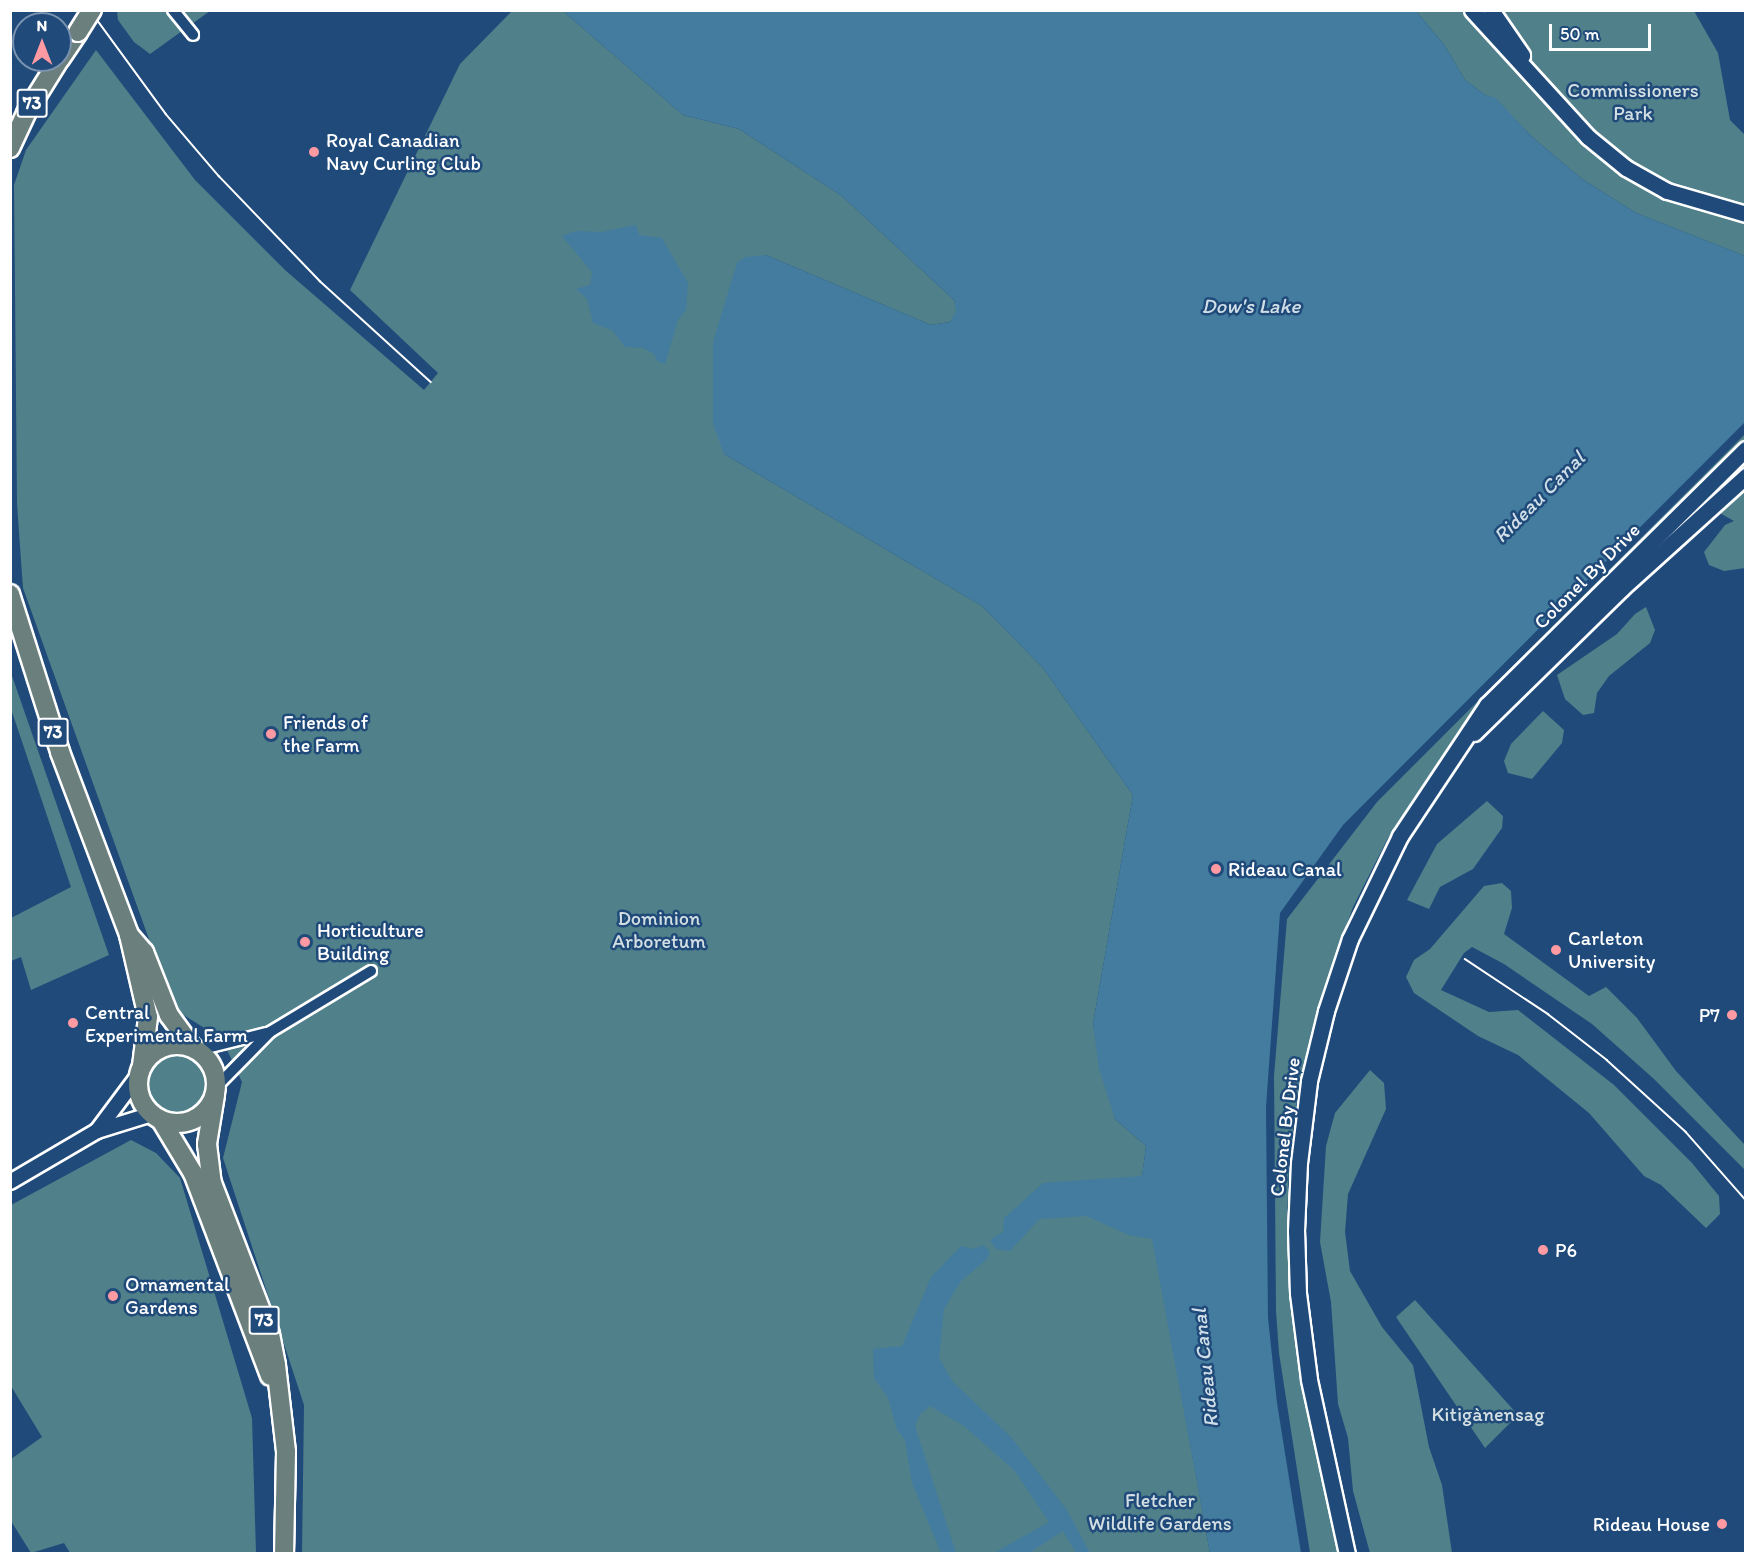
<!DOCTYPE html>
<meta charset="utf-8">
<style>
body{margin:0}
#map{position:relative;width:1756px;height:1564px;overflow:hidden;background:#1f4a7a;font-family:Itim,sans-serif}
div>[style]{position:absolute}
.green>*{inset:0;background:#50808a}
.round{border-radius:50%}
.water>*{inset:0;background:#437c9e}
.roads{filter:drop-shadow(2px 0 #fff) drop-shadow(-2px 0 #fff) drop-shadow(0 2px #fff) drop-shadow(0 -2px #fff)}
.minor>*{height:10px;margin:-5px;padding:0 5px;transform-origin:5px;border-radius:5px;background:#1f4a7a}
.tertiary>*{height:14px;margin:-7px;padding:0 7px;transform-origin:7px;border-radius:7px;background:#1f4a7a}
.secondary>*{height:15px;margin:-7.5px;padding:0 7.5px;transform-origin:7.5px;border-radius:7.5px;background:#1f4a7a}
.primary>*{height:18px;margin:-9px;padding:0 9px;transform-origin:9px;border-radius:9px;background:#6b7f7c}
.primary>.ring{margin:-9px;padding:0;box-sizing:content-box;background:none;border:18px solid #6b7f7c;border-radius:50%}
.tram>*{height:1.5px;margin:-0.75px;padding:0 0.75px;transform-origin:0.75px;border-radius:0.75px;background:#fff}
.bridges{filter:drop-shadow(2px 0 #fff) drop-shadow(-2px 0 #fff) drop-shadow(0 2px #fff) drop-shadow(0 -2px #fff)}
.primary-bridge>*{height:18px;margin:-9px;padding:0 9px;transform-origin:9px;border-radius:9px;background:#6b7f7c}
.dots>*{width:16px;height:16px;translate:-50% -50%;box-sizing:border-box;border:3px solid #1f4a7a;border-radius:50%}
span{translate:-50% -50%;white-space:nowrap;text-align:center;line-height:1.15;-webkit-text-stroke:5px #1f4a7a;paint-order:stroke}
.shield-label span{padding:2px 4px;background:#1f4a7a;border:2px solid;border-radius:4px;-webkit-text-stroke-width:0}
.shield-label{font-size:18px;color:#fff;font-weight:700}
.park-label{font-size:20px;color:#d3dfe2}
.poi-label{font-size:20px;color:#fff}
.left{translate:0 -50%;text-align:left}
.right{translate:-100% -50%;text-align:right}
.street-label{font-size:20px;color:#fff}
.water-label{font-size:21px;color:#d0dee7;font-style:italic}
.frame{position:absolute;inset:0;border:12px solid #fff;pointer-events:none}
.north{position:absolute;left:12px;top:12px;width:60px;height:60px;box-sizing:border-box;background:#1f4a7a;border:2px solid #7992af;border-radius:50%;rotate:0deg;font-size:16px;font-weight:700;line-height:24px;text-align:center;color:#fff}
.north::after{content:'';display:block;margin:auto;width:21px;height:27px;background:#ff9aa2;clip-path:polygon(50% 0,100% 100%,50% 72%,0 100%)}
.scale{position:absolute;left:1549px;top:24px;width:102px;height:27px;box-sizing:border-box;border:3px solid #fff;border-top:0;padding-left:8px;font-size:18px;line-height:21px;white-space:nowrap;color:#fff;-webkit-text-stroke:4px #1f4a7a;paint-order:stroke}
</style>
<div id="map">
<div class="green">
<div style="clip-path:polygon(117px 11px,210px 11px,150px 54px,134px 42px,118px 20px)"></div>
<div style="clip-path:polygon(512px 11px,563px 11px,683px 115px,739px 129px,842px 196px,954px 300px,957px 312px,950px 322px,931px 325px,766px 255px,724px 454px,982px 606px,1043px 668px,1133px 795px,1093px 1024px,1115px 1119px,1146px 1146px,1142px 1177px,1210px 1553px,302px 1553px,304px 1405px,223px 1158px,242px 1082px,222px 1039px,174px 1009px,23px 588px,17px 504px,14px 185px,26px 150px,96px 50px,195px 180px,285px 270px,424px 390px,438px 373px,350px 290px,460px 64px)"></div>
<div style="clip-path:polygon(1416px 11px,1694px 11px,1718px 53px,1730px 120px,1745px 135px,1745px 256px,1636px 213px,1582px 179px,1531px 136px,1496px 99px,1485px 95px,1465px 80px,1445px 46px)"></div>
<div style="clip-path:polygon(1745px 434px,1745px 440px,1507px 676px,1463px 727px,1388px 838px,1353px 907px,1323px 991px,1299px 1085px,1289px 1161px,1287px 1230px,1297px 1356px,1339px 1553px,1310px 1553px,1279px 1353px,1276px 1311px,1274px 1076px,1287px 919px,1377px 802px)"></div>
<div style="clip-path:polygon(1745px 489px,1745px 568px,1724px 571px,1709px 565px,1704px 552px,1725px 525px,1734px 521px,1718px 512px)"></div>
<div style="clip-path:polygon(1646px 607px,1655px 630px,1650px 643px,1609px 676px,1597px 693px,1594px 713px,1583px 715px,1565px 699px,1557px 675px,1617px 634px,1635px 614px)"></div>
<div style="clip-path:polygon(11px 673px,109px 955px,31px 990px,21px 957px,11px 961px,11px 918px,71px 887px,11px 709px)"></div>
<div style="clip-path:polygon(1543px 711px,1564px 730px,1562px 743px,1532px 779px,1508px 773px,1504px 761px,1511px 744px)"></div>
<div style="clip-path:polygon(1487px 801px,1503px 816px,1502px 828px,1473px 869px,1440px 887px,1429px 909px,1407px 900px,1437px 844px)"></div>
<div style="clip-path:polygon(1502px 883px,1511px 891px,1512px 908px,1504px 934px,1589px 996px,1606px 987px,1637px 1018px,1676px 1071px,1744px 1144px,1745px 1170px,1654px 1079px,1592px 1024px,1504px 964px,1472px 947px,1464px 953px,1441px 990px,1489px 1012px,1518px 1010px,1614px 1085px,1692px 1163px,1719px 1196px,1720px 1214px,1706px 1228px,1661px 1185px,1644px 1176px,1589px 1113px,1518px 1055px,1478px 1036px,1414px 993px,1406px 977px,1414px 960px,1430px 949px,1484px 886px)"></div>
<div class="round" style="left:148px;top:1055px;width:60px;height:60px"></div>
<div style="clip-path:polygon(1370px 1070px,1384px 1083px,1386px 1109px,1348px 1194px,1345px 1232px,1350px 1271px,1382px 1327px,1413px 1365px,1429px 1447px,1442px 1485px,1452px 1553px,1370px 1553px,1353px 1491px,1348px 1438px,1338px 1404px,1331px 1302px,1320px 1242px,1326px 1146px,1335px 1113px)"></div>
<div style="clip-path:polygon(131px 1140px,156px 1153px,180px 1178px,252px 1418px,256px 1553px,70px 1553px,64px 1543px,31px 1553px,11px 1521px,11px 1459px,42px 1437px,11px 1386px,11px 1205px)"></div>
<div style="clip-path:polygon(1415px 1300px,1518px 1415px,1485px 1448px,1396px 1317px)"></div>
</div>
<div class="water">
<div style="clip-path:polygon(563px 11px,1416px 11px,1445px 46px,1465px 80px,1485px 95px,1496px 98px,1531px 136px,1582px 179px,1636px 213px,1745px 256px,1745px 422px,1343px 825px,1280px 913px,1266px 1107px,1268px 1318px,1277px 1403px,1301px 1553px,1210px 1553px,1152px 1239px,1129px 1235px,1086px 1216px,1039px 1219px,1010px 1251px,996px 1249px,990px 1240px,1003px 1232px,1004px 1218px,1043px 1183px,1142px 1176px,1146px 1146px,1115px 1119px,1099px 1069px,1093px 1024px,1133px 795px,1043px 668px,982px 606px,724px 454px,713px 424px,713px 342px,737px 263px,745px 257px,766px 255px,931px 325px,950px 322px,956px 312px,954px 300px,842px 196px,739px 129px,683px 115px)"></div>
<div style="clip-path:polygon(636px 225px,639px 235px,662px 238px,688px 283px,686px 310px,678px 320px,665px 364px,658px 362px,654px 354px,643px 348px,625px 347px,612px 330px,593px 323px,587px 299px,576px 289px,590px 285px,592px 272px,562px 236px,576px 231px,601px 232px)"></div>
<div style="clip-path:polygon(984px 1245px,990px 1252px,987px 1259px,961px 1281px,944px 1309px,939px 1358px,953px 1382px,1011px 1437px,1067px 1510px,1090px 1553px,1076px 1553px,1063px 1531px,1029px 1553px,994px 1553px,1049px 1522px,1015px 1471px,964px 1426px,930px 1406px,920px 1414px,915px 1426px,956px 1553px,941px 1553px,912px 1483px,905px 1440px,897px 1430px,888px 1398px,874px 1378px,873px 1349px,902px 1346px,931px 1277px,961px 1246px,973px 1249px)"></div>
</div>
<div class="roads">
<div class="minor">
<div style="left:173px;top:10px;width:32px;rotate:51deg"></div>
<div style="left:199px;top:1050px;width:69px;rotate:-14.2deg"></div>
<div style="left:217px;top:1086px;width:76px;rotate:-45.5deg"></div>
<div style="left:270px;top:1032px;width:118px;rotate:-31.1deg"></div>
</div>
<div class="tertiary">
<div style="left:97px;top:1131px;width:69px;rotate:-53.3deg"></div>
<div style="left:10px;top:1182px;width:101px;rotate:-30.4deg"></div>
<div style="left:97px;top:1131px;width:58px;rotate:-17.2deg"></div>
</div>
<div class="secondary">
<div style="left:1472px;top:10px;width:172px;rotate:47.6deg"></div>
<div style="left:1588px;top:137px;width:49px;rotate:39.2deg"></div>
<div style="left:1626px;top:168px;width:47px;rotate:29.3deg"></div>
<div style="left:1667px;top:191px;width:82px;rotate:16.2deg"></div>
<div style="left:1491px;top:10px;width:55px;rotate:55.4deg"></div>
<div style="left:1474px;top:733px;width:206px;rotate:-44.4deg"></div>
<div style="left:1621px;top:589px;width:169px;rotate:-42.1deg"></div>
<div style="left:1347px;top:1554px;width:179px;rotate:-102.3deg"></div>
<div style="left:1309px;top:1379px;width:87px;rotate:-97.3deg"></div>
<div style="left:1298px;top:1293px;width:62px;rotate:-91.8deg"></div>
<div style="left:1296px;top:1231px;width:68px;rotate:-87.5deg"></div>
<div style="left:1299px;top:1163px;width:83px;rotate:-83deg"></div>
<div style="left:1309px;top:1081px;width:72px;rotate:-76.3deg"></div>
<div style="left:1326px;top:1011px;width:76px;rotate:-71.6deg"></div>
<div style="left:1350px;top:939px;width:114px;rotate:-64.1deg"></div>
<div style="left:1400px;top:836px;width:157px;rotate:-56.4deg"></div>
<div style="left:1487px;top:705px;width:364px;rotate:-44.7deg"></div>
</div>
<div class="primary">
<div style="left:60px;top:59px;width:32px;rotate:-56deg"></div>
<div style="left:10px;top:148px;width:38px;rotate:-65deg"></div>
<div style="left:26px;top:113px;width:62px;rotate:-58.1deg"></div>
<div style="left:10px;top:594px;width:166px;rotate:72.4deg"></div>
<div style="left:60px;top:752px;width:196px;rotate:69.3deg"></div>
<div style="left:129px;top:935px;width:84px;rotate:77deg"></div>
<div style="left:148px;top:1017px;width:49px;rotate:97deg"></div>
<div style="left:129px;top:935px;width:23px;rotate:49deg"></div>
<div style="left:144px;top:952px;width:68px;rotate:68.4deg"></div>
<div style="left:169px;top:1015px;width:39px;rotate:54deg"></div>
<div class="ring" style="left:138px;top:1045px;width:60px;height:60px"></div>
<div style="left:215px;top:1095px;width:50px;rotate:99.3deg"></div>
<div style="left:207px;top:1144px;width:39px;rotate:83deg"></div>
<div style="left:212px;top:1183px;width:162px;rotate:69deg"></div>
<div style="left:270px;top:1334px;width:32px;rotate:79deg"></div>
<div style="left:276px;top:1365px;width:88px;rotate:83.4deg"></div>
<div style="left:286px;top:1452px;width:102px;rotate:91.1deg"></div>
<div style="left:161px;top:1120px;width:62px;rotate:58.9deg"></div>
<div style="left:193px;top:1173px;width:217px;rotate:69.2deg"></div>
</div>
</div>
<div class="tram">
<div style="left:90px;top:10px;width:129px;rotate:53.8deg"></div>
<div style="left:166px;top:114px;width:82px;rotate:49.5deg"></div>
<div style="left:219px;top:176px;width:146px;rotate:46.1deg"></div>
<div style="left:320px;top:281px;width:150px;rotate:42.3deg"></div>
<div style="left:1465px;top:959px;width:100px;rotate:33.5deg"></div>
<div style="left:1548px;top:1014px;width:75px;rotate:37.9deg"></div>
<div style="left:1607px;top:1060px;width:107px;rotate:42.3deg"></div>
<div style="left:1686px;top:1132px;width:91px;rotate:48.6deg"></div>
</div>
<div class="bridges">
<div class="primary-bridge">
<div style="left:78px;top:32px;width:26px;rotate:-58deg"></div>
</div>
</div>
<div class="dots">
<div style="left:314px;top:152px;background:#ff9aa2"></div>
<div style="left:271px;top:734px;background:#ff9aa2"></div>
<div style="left:1216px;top:869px;background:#ff9aa2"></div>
<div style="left:305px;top:942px;background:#ff9aa2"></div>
<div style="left:1556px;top:950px;background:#ff9aa2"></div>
<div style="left:1732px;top:1015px;background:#ff9aa2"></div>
<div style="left:73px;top:1023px;background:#ff9aa2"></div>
<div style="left:1543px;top:1250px;background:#ff9aa2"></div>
<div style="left:113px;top:1296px;background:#ff9aa2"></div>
<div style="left:1722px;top:1524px;background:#ff9aa2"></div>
</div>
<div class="shield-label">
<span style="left:32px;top:103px">73</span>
<span style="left:53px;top:732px">73</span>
<span style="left:264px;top:1320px">73</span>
</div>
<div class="park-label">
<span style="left:1633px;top:102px">Commissioners<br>Park</span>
<span style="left:659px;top:930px">Dominion<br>Arboretum</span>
<span style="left:1488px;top:1414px">Kitigànensag</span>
<span style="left:1160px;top:1512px">Fletcher<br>Wildlife Gardens</span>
</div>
<div class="poi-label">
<span class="left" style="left:326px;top:152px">Royal Canadian<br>Navy Curling Club</span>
<span class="left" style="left:283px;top:734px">Friends of<br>the Farm</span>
<span class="left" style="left:1228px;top:869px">Rideau Canal</span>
<span class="left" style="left:317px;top:942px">Horticulture<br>Building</span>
<span class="left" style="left:1568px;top:950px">Carleton<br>University</span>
<span class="left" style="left:85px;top:1024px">Central<br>Experimental Farm</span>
<span class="right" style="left:1720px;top:1015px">P7</span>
<span class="left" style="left:1555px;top:1250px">P6</span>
<span class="left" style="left:125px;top:1296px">Ornamental<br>Gardens</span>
<span class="right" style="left:1710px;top:1524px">Rideau House</span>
</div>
<div class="street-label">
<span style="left:1587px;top:576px;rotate:-45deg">Colonel By Drive</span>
<span style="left:1285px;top:1127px;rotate:-83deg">Colonel By Drive</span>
</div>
<div class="water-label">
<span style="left:1251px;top:306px">Dow's Lake</span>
<span style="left:1539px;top:497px;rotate:-45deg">Rideau Canal</span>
<span style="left:1205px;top:1368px;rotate:-96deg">Rideau Canal</span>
</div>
<div class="frame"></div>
<div class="north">N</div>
<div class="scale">50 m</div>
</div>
